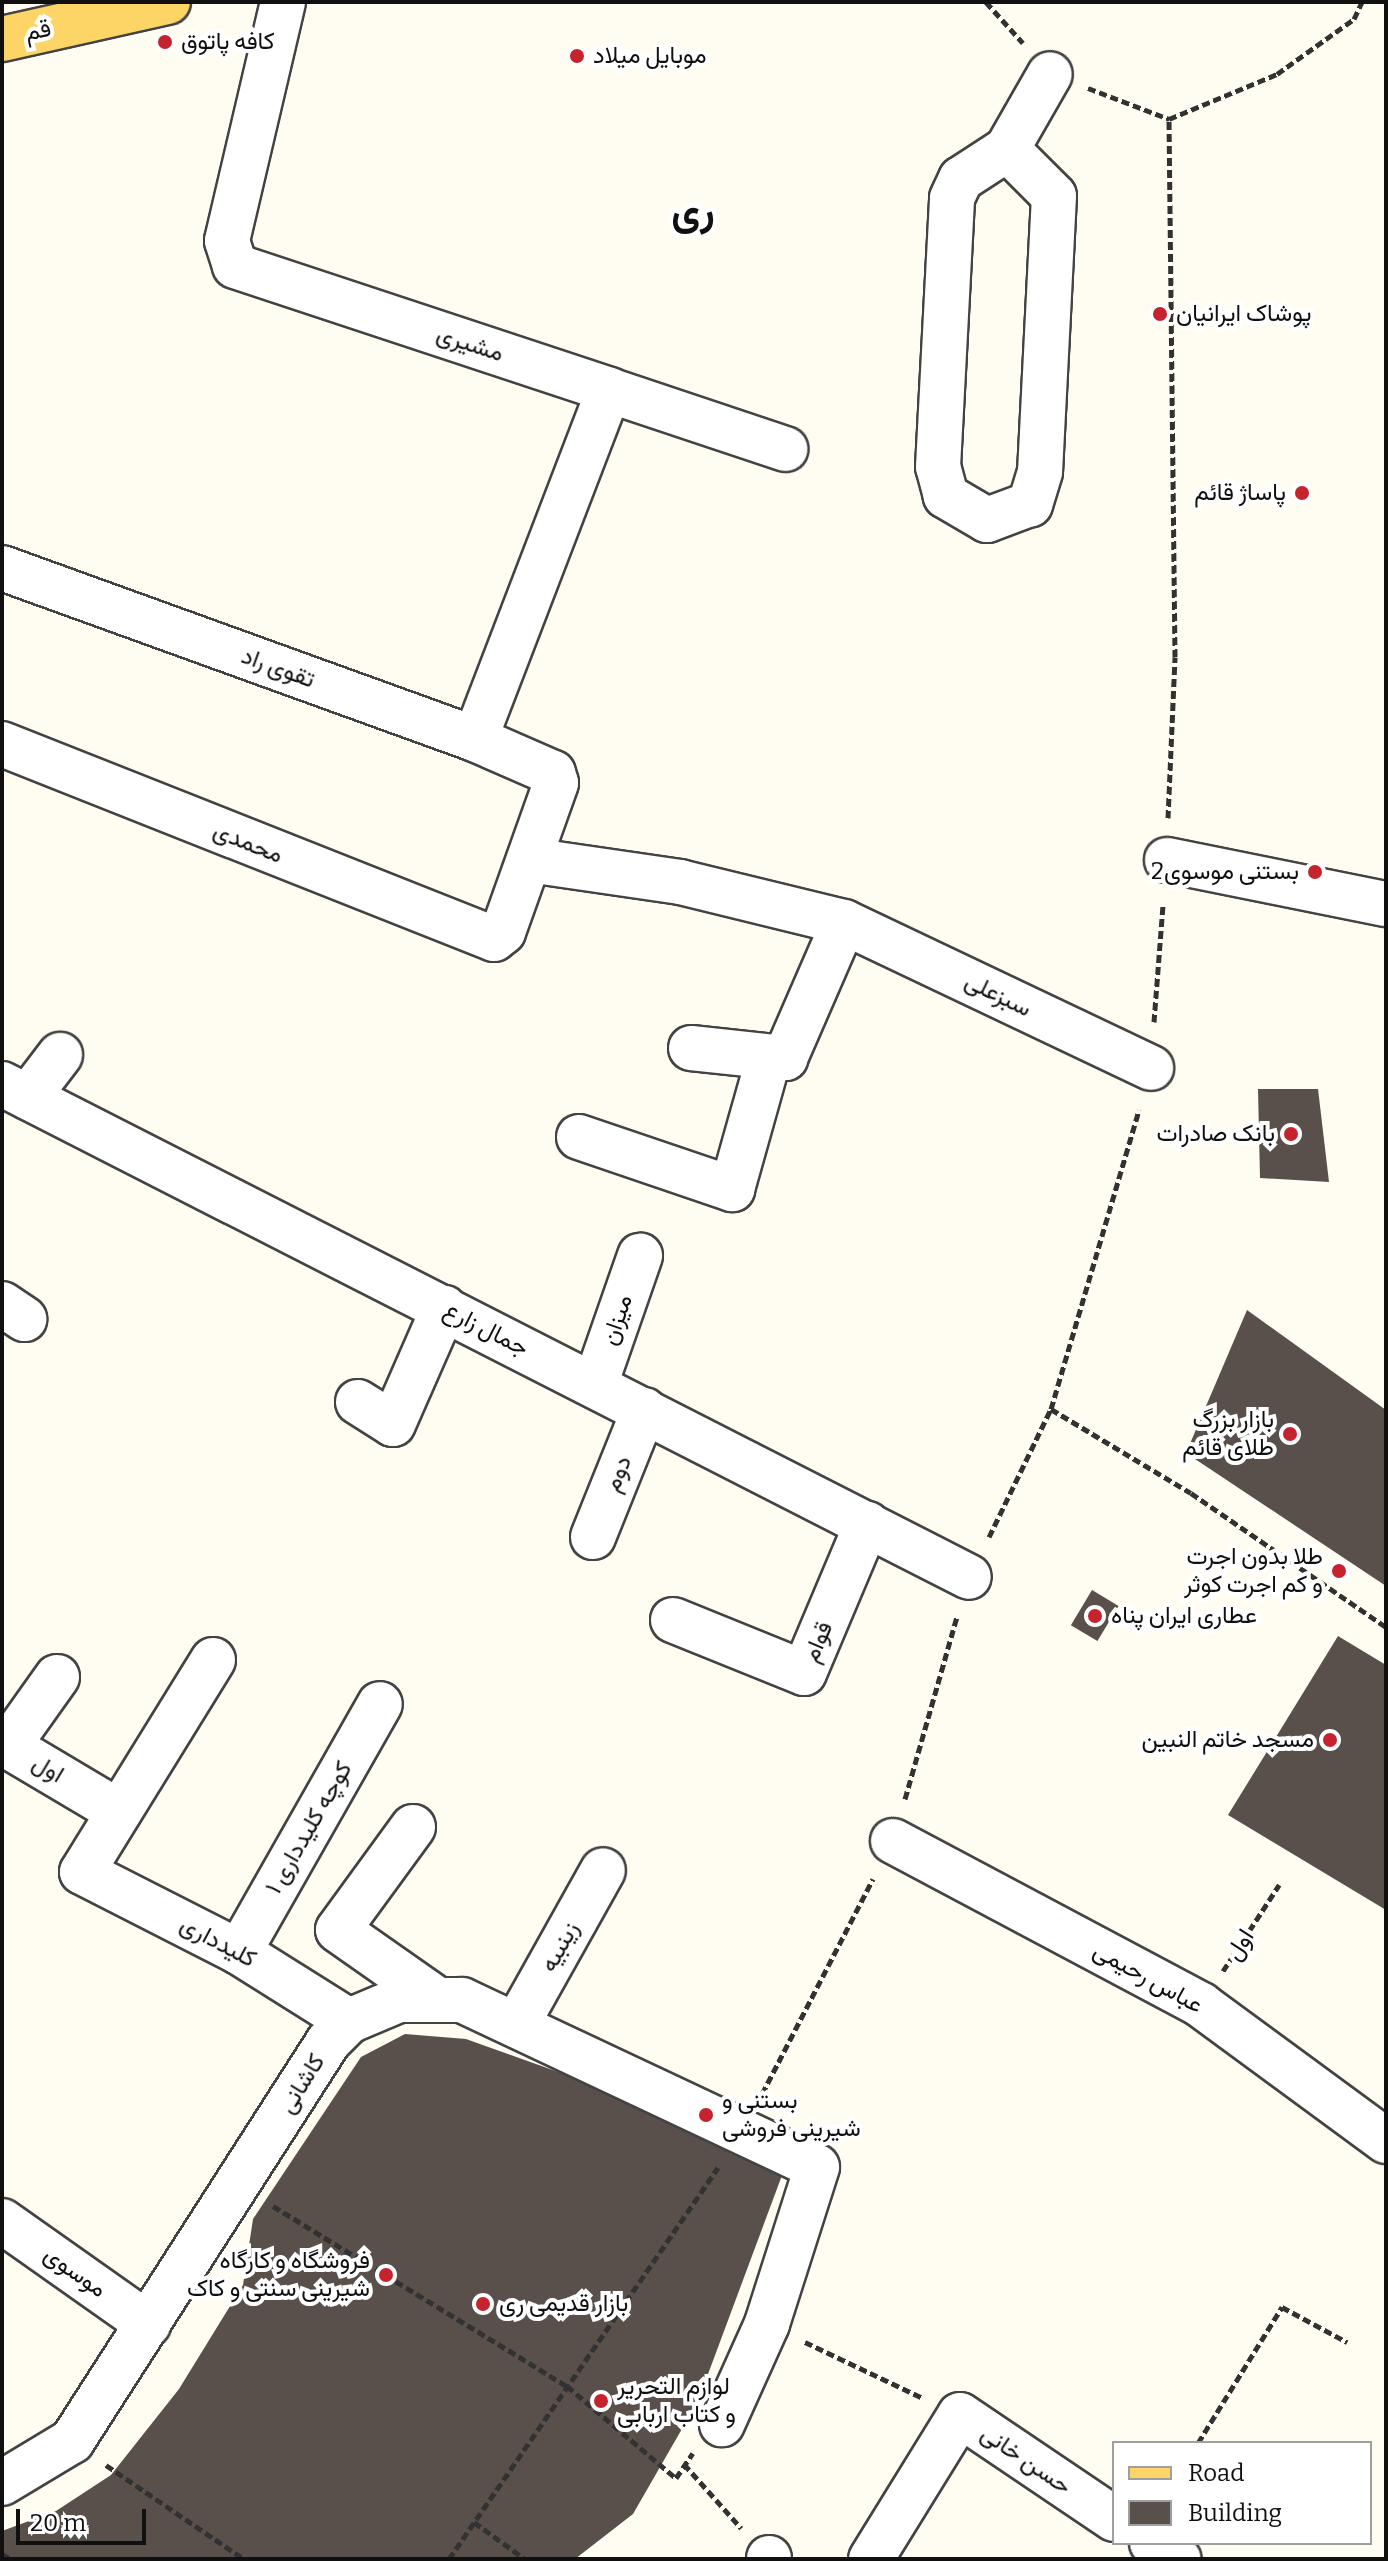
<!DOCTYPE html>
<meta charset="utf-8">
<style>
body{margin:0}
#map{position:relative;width:1388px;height:2561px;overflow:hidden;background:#fffcf2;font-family:Bitter,Vazirmatn,serif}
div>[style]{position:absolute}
.building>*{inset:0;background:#59504c;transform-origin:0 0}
.path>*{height:5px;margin-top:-2.5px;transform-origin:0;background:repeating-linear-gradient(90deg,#323232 0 8px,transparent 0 12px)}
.roads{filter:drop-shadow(2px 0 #434343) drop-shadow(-2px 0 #434343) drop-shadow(0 2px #434343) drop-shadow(0 -2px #434343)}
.minor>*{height:44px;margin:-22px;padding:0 22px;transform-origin:22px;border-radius:22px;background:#fff}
.major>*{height:44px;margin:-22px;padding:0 22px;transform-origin:22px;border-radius:22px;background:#fcd566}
.dots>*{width:22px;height:22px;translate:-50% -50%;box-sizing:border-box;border:4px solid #fff;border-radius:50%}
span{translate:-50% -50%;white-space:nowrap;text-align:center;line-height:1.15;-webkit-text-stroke:8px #fff;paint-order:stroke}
.street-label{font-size:24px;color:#101010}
.poi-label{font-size:24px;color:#101010}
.left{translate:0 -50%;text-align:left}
.right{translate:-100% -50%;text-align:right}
.town-label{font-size:40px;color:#101010;font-weight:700}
.frame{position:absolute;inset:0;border:4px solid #101010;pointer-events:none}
.legend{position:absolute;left:1112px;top:2441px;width:260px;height:104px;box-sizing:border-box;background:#fff;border:2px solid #9f9f9f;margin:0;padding:10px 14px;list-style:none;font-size:24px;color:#101010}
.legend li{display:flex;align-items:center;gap:16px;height:40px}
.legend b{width:40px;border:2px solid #9f9f9f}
.scale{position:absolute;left:16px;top:2509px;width:130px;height:36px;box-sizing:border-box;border:4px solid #101010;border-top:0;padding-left:10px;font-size:24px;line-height:28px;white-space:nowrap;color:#101010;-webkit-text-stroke:6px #fff;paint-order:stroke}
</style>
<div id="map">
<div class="building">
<div style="clip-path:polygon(1258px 1089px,1318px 1089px,1329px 1182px,1260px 1178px)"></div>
<div style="clip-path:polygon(1247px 1310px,1386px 1410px,1386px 1586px,1186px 1453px)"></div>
<div style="left:1092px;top:1590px;width:31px;height:41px;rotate:31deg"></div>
<div style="clip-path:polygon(1338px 1636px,1386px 1665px,1386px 1910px,1228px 1815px)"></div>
<div style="clip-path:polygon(405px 2034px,466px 2039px,712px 2127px,784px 2170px,698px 2401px,633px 2514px,575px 2559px,2px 2559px,2px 2531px,56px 2511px,111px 2475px,179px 2389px,243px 2285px,253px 2219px,361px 2057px)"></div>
</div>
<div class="path">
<div style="left:986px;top:2px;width:55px;rotate:47.9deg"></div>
<div style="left:1088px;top:88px;width:87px;rotate:20.9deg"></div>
<div style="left:1169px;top:119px;width:117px;rotate:-22.6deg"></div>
<div style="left:1277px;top:74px;width:95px;rotate:-35.5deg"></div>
<div style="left:1354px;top:19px;width:19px;rotate:-65deg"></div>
<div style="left:1168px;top:818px;width:161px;rotate:-87.5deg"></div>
<div style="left:1175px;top:657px;width:538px;rotate:-90.64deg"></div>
<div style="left:1154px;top:1022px;width:118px;rotate:-85.6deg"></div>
<div style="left:1051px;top:1409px;width:163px;rotate:31deg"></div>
<div style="left:1191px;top:1493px;width:237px;rotate:34.5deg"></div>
<div style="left:989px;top:1537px;width:142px;rotate:-64.2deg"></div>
<div style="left:1051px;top:1409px;width:312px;rotate:-73.6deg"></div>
<div style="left:905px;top:1799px;width:189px;rotate:-74.1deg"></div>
<div style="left:1223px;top:1971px;width:103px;rotate:-56.9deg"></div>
<div style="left:762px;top:2094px;width:242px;rotate:-62.7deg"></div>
<div style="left:273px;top:2206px;width:345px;rotate:31.5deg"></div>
<div style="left:567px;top:2386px;width:143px;rotate:40.2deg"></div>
<div style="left:676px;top:2478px;width:30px;rotate:-56deg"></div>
<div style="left:805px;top:2342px;width:131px;rotate:25.4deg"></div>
<div style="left:1198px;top:2443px;width:160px;rotate:-58.3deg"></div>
<div style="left:1282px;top:2307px;width:74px;rotate:28.3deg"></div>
<div style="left:684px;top:2464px;width:86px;rotate:48.3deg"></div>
<div style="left:106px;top:2465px;width:167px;rotate:34.3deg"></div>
<div style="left:474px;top:2522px;width:63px;rotate:36deg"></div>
<div style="left:2px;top:2554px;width:10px;rotate:29deg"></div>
<div style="left:449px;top:2559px;width:475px;rotate:-55.5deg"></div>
</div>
<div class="roads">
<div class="minor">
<div style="left:283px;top:2px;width:245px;rotate:103.2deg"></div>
<div style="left:227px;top:241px;width:26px;rotate:72deg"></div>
<div style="left:235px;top:266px;width:394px;rotate:18.3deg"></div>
<div style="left:609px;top:390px;width:374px;rotate:111deg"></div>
<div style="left:1007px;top:149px;width:66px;rotate:45deg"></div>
<div style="left:1054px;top:196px;width:276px;rotate:92.9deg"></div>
<div style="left:1040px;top:472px;width:34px;rotate:107deg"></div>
<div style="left:1030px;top:504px;width:46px;rotate:159.6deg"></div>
<div style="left:987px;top:520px;width:48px;rotate:-149.7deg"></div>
<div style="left:946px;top:496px;width:30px;rotate:-105deg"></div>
<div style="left:938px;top:467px;width:269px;rotate:-87deg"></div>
<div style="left:952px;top:198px;width:21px;rotate:-65deg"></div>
<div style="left:961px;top:179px;width:55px;rotate:-33.1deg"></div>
<div style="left:1007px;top:149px;width:86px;rotate:-60.2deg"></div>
<div style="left:609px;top:390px;width:186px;rotate:18.5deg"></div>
<div style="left:2px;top:568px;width:503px;rotate:19.88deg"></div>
<div style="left:475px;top:739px;width:85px;rotate:23.6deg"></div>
<div style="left:553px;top:773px;width:10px;rotate:73deg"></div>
<div style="left:556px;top:783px;width:158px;rotate:109.6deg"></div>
<div style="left:503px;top:932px;width:11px;rotate:142deg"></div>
<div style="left:494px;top:939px;width:529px;rotate:-158.38deg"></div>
<div style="left:529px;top:860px;width:153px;rotate:8.3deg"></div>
<div style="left:680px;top:882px;width:169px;rotate:13.7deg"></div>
<div style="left:844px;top:922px;width:340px;rotate:25.4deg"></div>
<div style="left:1167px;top:860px;width:223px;rotate:11.4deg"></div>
<div style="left:691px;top:1048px;width:95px;rotate:6.1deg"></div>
<div style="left:785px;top:1058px;width:148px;rotate:-66.5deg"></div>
<div style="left:2px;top:1084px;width:1085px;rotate:27.01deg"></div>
<div style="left:28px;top:1097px;width:53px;rotate:-52.7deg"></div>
<div style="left:579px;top:1137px;width:162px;rotate:18.8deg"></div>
<div style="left:732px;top:1189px;width:137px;rotate:-74.3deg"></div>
<div style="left:2px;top:1304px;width:27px;rotate:34deg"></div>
<div style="left:595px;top:1385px;width:137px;rotate:-70.8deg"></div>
<div style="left:358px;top:1402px;width:41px;rotate:32.2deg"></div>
<div style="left:393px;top:1424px;width:127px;rotate:-66.3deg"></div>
<div style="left:593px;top:1537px;width:137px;rotate:-68.1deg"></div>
<div style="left:673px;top:1620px;width:141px;rotate:22deg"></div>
<div style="left:804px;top:1673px;width:162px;rotate:-67.1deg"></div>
<div style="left:213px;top:1660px;width:249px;rotate:121.7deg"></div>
<div style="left:82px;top:1872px;width:176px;rotate:27deg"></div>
<div style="left:239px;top:1952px;width:130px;rotate:32.1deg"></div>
<div style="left:57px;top:1677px;width:85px;rotate:125.4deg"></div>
<div style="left:8px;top:1746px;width:129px;rotate:30.7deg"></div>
<div style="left:413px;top:1827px;width:127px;rotate:126.1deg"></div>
<div style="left:338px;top:1930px;width:118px;rotate:35deg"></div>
<div style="left:893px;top:1841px;width:349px;rotate:28deg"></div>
<div style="left:1201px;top:2005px;width:230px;rotate:36.3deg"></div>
<div style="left:239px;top:1952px;width:285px;rotate:-60.4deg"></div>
<div style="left:517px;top:2024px;width:176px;rotate:-60.8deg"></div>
<div style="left:2px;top:2221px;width:179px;rotate:35.2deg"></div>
<div style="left:2px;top:2483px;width:82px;rotate:-31deg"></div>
<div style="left:72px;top:2441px;width:474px;rotate:-57.3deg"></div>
<div style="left:328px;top:2042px;width:30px;rotate:-45deg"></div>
<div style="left:349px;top:2021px;width:54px;rotate:-22.8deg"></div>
<div style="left:399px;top:2000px;width:63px"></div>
<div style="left:462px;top:2000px;width:392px;rotate:25.2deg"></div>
<div style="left:817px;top:2167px;width:165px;rotate:107.7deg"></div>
<div style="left:767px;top:2324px;width:110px;rotate:114.2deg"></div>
<div style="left:1152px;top:2543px;width:31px;rotate:31deg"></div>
<div style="left:769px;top:2558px;width:1px;rotate:90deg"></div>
<div style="left:871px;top:2559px;width:169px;rotate:-58.3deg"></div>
<div style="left:960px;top:2415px;width:186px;rotate:34deg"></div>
</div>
<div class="major">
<div style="left:2px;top:39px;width:170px;rotate:-12.6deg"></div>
</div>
</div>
<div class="dots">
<div style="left:165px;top:42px;background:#c5232d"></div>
<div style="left:577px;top:56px;background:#c5232d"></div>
<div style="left:1160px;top:314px;background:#c5232d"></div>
<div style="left:1302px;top:493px;background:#c5232d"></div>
<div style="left:1315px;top:872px;background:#c5232d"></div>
<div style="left:1291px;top:1134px;background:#c5232d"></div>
<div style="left:1290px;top:1434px;background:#c5232d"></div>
<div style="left:1339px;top:1571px;background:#c5232d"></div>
<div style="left:1095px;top:1616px;background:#c5232d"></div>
<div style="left:1330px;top:1740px;background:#c5232d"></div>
<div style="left:706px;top:2115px;background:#c5232d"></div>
<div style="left:386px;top:2275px;background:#c5232d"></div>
<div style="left:483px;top:2304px;background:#c5232d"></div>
<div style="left:601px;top:2401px;background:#c5232d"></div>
</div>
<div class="street-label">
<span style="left:38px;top:31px;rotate:-12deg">قم</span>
<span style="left:470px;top:344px;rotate:18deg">مشیری</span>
<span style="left:278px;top:668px;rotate:20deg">تقوی راد</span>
<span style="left:248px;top:843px;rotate:22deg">محمدی</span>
<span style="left:998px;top:995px;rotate:26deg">سبزعلی</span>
<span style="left:617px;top:1320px;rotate:-71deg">میزان</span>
<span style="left:486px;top:1329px;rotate:27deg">جمال زارع</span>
<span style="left:618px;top:1474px;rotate:-68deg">دوم</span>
<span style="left:818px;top:1642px;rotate:-67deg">قوام</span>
<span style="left:48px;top:1769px;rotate:31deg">اول</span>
<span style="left:309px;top:1828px;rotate:-60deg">کوچه کلیدداری ۱</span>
<span style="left:218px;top:1942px;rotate:28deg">کلیدداری</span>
<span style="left:1240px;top:1945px;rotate:-57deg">اول</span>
<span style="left:560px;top:1947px;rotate:-61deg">زینبیه</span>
<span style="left:1148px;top:1978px;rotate:29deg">عباس رحیمی</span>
<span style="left:302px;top:2084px;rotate:-58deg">کاشانی</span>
<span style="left:75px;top:2272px;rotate:35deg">موسوی</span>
<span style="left:1026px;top:2460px;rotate:34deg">حسن خانی</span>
</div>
<div class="poi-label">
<span class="left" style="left:181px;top:42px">کافه پاتوق</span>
<span class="left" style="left:593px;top:56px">موبایل میلاد</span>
<span class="left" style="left:1176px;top:314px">پوشاک ایرانیان</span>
<span class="right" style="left:1286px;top:493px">پاساژ قائم</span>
<span class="right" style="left:1299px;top:872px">بستنی موسوی2</span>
<span class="right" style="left:1275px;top:1134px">بانک صادرات</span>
<span class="right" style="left:1274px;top:1434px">بازار بزرگ<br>طلای قائم</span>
<span class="right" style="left:1323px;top:1571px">طلا بدون اجرت<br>و كم اجرت كوثر</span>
<span class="left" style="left:1111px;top:1616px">عطاری ایران پناه</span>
<span class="right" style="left:1314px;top:1740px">مسجد خاتم النبین</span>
<span class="left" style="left:722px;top:2115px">بستنی و<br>شیرینی فروشی</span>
<span class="right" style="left:370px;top:2275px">فروشگاه و کارگاه<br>شیرینی سنتی و کاک</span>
<span class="left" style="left:499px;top:2304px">بازار قدیمی ری</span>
<span class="left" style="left:617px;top:2401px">لوازم التحریر<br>و کتاب اربابی</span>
</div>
<div class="town-label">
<span style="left:693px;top:211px">ری</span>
</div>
<div class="frame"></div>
<ul class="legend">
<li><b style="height:10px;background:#fcd566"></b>Road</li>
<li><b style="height:22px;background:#59504c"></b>Building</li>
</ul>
<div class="scale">20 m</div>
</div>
